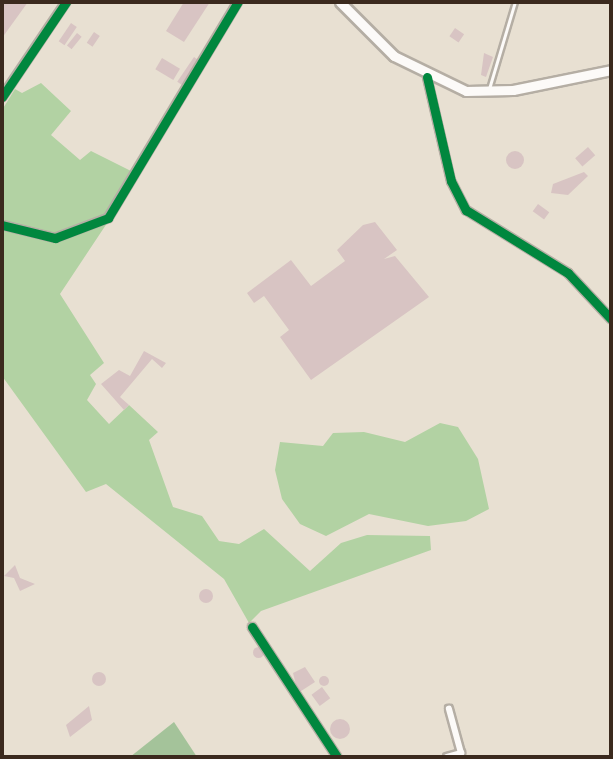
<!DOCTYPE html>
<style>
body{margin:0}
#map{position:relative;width:613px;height:759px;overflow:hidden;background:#e8e0d2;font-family:Pangolin,sans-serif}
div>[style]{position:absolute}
.green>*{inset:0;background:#b2d2a3}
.forest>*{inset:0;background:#a4c39a}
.building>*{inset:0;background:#d8c4c3;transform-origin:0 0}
.round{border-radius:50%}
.roads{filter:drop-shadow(2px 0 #b5aea4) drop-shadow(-2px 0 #b5aea4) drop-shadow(0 2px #b5aea4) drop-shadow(0 -2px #b5aea4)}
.service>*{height:2.5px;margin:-1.25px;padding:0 1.25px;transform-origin:1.25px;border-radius:1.25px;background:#fcfaf8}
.minor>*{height:6px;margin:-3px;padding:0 3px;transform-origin:3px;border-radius:3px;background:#fcfaf8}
.secondary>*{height:9px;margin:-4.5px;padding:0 4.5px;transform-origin:4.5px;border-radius:4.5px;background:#fcfaf8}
.cycleway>*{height:9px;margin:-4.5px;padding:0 4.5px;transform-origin:4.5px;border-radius:4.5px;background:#00873e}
span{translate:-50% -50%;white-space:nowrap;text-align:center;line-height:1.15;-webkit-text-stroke:7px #fdfcf7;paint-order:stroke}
.frame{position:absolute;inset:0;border:4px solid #3b2a1e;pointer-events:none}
</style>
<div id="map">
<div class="green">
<div style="clip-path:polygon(41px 83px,71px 111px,51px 135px,80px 160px,91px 151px,139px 175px,60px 294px,104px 363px,90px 375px,96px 384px,87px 400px,109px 424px,129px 405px,158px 432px,149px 440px,173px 507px,202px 516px,219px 541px,239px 544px,264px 529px,310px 571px,341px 543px,367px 535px,430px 536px,431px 550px,261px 611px,249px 623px,224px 579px,106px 484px,86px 492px,2px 376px,2px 110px,15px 89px,22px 93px)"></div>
<div style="clip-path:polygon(440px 423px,458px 427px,478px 459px,489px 509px,466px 521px,428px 526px,369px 514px,326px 536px,300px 524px,282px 499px,275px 470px,280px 442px,323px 446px,333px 433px,364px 432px,405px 442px)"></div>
</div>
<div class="forest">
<div style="clip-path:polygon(174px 722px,197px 757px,130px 757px)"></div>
</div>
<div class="building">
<div style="clip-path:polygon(2px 2px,28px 2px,2px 38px)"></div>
<div style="clip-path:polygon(184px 2px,210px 2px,184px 42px,166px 31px)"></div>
<div style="left:71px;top:23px;width:7px;height:22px;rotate:34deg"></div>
<div style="left:455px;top:28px;width:11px;height:10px;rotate:34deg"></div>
<div style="left:94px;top:32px;width:7px;height:13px;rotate:34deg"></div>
<div style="left:77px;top:33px;width:6px;height:16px;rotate:39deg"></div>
<div style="clip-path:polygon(484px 53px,493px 57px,486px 77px,481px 75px)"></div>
<div style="left:194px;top:57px;width:7px;height:30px;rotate:34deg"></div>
<div style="left:162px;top:58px;width:21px;height:13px;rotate:31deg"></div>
<div style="left:588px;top:147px;width:11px;height:17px;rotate:49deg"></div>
<div class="round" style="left:506px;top:151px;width:18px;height:18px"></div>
<div style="clip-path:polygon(584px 172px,588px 176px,568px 195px,551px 193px,553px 184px)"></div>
<div style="left:538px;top:204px;width:14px;height:9px;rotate:36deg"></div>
<div style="clip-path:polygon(375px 222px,397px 250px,384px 259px,395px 256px,429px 297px,311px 380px,280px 337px,289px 330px,264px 296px,254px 303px,247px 293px,291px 260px,311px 286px,345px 261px,337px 250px,363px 225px)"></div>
<div style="clip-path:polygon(144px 351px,166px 363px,162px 368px,152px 359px,120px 397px,129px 405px,124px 410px,101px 384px,119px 370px,130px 376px)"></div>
<div style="clip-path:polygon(15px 565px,20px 578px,35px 584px,20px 591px,14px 578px,4px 576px)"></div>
<div class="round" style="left:199px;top:589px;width:14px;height:14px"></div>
<div class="round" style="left:252.5px;top:646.5px;width:11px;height:11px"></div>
<div style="clip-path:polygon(305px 667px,315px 682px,298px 693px,293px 673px)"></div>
<div class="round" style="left:92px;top:672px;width:14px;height:14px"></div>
<div class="round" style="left:319px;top:676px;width:10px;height:10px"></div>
<div style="left:322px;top:687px;width:14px;height:13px;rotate:54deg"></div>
<div style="clip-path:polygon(89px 706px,92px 720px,70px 737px,66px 725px)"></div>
<div class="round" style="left:330px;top:719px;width:20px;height:20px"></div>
</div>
<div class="roads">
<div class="service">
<div style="left:489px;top:89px;width:91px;rotate:-73.4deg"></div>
</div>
<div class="minor">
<div style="left:427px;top:77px;width:107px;rotate:77deg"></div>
<div style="left:451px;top:181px;width:33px;rotate:63deg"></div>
<div style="left:466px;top:210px;width:120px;rotate:31.7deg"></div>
<div style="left:568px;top:273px;width:63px;rotate:46.9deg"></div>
<div style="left:2px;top:97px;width:115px;rotate:-56deg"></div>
<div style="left:2px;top:225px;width:55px;rotate:13.8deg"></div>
<div style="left:55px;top:238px;width:57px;rotate:-20.7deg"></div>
<div style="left:108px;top:218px;width:252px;rotate:-59deg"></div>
<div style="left:252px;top:627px;width:155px;rotate:56.8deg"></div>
<div style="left:447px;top:757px;width:15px;rotate:-16deg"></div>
<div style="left:461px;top:753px;width:46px;rotate:-105.3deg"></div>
</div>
<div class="secondary">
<div style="left:340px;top:2px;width:76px;rotate:45deg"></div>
<div style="left:394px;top:56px;width:80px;rotate:25.9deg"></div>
<div style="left:466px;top:91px;width:47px;rotate:-1.2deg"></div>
<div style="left:513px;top:90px;width:100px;rotate:-11.5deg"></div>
</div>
</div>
<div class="cycleway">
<div style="left:427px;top:77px;width:107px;rotate:77deg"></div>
<div style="left:451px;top:181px;width:33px;rotate:63deg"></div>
<div style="left:466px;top:210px;width:120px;rotate:31.7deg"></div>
<div style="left:568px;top:273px;width:63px;rotate:46.9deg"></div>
<div style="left:2px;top:97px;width:115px;rotate:-56deg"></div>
<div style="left:2px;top:225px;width:55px;rotate:13.8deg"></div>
<div style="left:55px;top:238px;width:57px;rotate:-20.7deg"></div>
<div style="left:108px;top:218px;width:252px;rotate:-59deg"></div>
<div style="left:252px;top:627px;width:155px;rotate:56.8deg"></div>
</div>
<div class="frame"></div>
</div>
